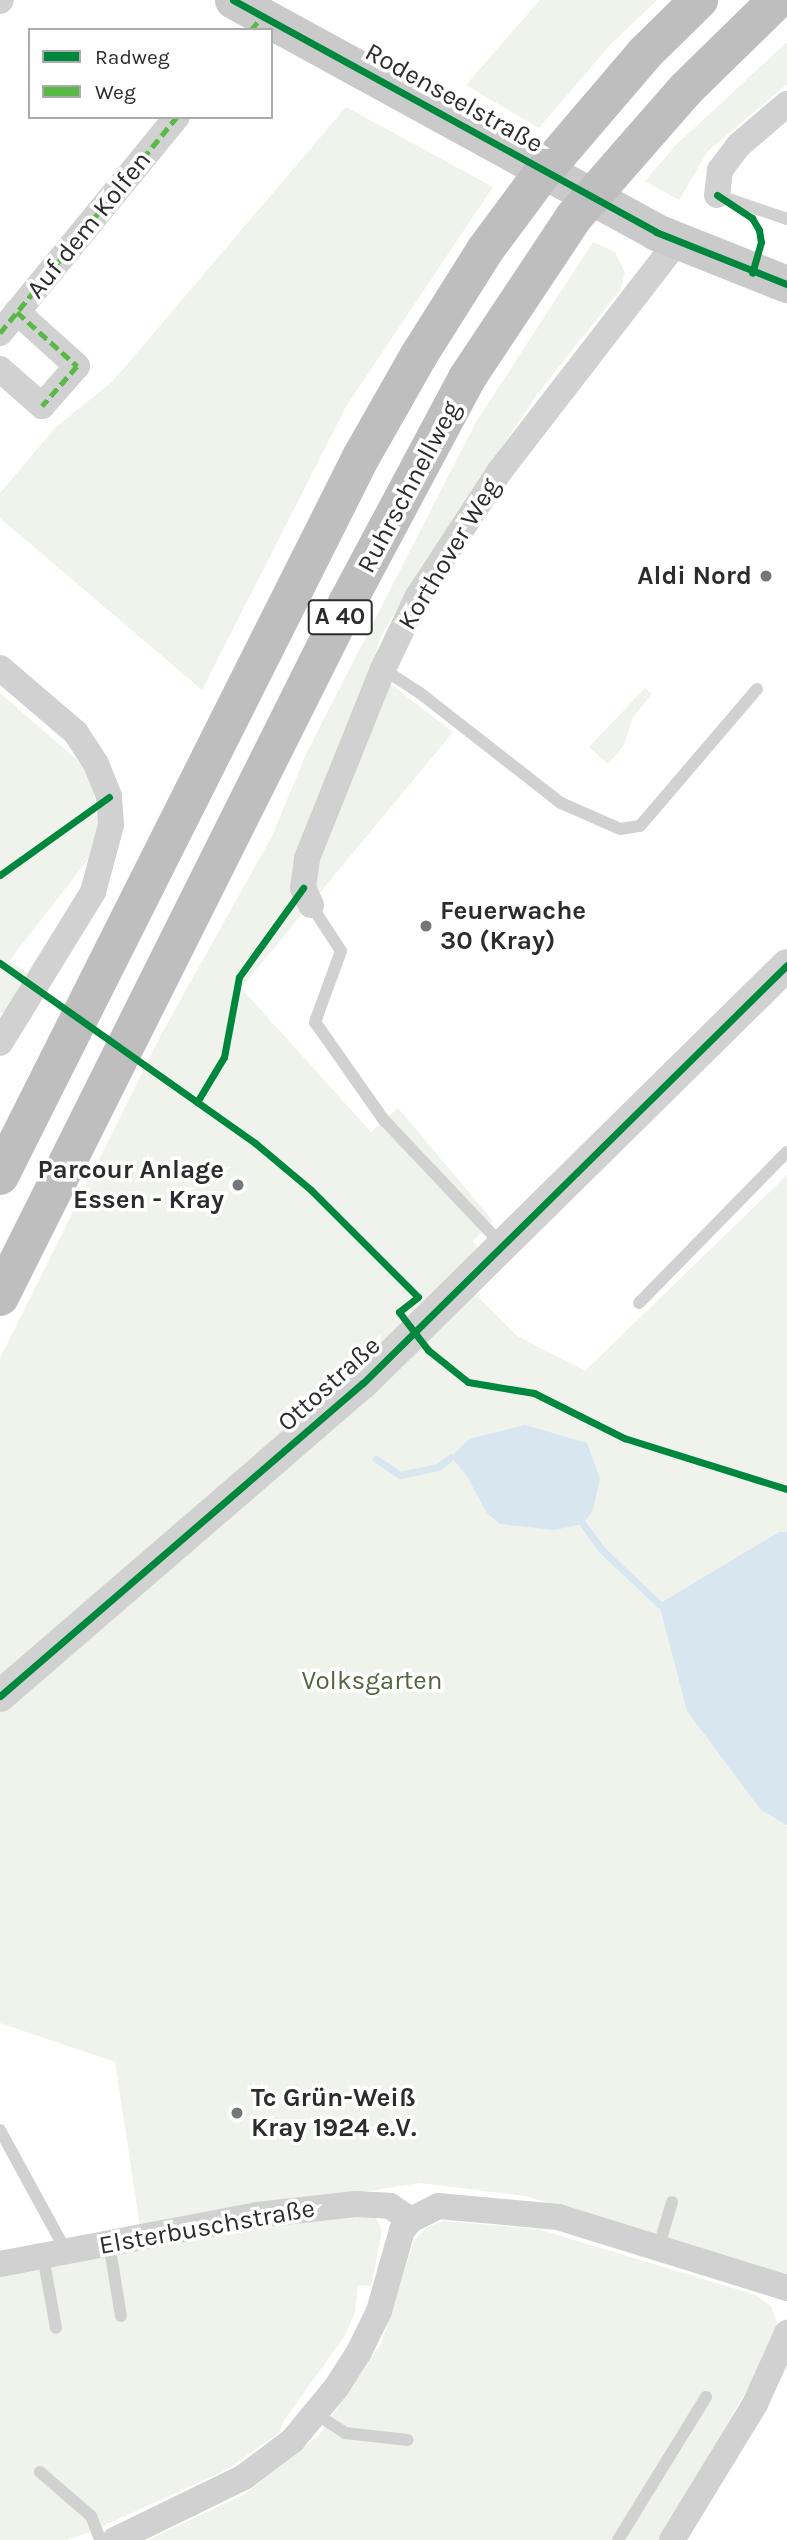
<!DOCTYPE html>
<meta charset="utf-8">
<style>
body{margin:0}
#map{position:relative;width:787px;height:2540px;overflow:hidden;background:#fff;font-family:Karla,sans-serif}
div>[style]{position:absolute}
.green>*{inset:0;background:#f0f3eb}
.water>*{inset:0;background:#d8e6f0}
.stream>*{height:7px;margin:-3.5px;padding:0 3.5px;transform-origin:3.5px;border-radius:3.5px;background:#d8e6f0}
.service>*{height:12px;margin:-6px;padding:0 6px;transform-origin:6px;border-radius:6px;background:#d1d1d1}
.minor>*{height:26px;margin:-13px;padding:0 13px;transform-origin:13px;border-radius:13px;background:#d1d1d1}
.tertiary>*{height:32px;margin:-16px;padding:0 16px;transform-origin:16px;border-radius:16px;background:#d1d1d1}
.secondary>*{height:37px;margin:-18.5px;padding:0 18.5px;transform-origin:18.5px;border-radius:18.5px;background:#cacaca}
.motorway>*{height:38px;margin:-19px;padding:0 19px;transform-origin:19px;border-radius:19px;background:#bebebe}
.quiet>*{height:5px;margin-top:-2.5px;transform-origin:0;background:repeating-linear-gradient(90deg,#58b947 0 10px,transparent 0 15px)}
.cycleway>*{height:7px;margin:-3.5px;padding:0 3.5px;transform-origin:3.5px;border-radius:3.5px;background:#00873e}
.dots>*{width:19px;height:19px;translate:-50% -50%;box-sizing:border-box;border:4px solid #fff;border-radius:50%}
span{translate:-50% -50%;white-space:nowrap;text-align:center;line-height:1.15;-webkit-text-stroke:7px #fff;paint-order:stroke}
.shield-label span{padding:2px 5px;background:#fff;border:2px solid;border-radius:5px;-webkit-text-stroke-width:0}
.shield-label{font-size:24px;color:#2c2c2c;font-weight:700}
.street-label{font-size:26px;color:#2c2c2c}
.poi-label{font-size:26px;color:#2c2c2c;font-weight:700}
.right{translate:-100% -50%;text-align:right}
.left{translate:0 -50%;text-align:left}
.park-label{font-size:26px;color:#50653c}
.legend{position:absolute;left:28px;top:28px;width:245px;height:91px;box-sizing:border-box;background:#fff;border:2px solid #ababab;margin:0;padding:9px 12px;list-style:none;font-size:21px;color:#2c2c2c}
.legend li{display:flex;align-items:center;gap:14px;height:35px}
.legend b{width:35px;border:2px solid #ababab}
</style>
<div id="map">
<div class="green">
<div style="clip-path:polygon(540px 0,657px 0,611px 44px,539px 128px,466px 85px)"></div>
<div style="clip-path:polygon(787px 42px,787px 84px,708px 151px,679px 200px,645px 181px,676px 145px)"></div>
<div style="clip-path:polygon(346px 107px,493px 187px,347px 405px,202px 690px,0 518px,0 493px,55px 428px,113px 381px)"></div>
<div style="clip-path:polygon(593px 242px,615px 252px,625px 273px,620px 290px,535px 397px,418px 574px,381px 636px,371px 669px,453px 732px,241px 988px,371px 1132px,398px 1108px,493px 1221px,473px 1241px,477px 1247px,467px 1286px,517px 1336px,585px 1371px,787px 1175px,787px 2274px,525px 2196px,420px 2183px,140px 2227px,115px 2062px,0 2023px,0 1358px,162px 1033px,271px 838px,308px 750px,476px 422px)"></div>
<div style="clip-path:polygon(645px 688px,652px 694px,633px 717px,624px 745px,608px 764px,589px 747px)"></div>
<div style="clip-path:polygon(0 693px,84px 766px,93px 786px,98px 827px,97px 848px,9px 961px,32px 976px,5px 1012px,0 1013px)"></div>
<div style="clip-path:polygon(363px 2211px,376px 2218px,382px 2231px,371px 2286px,358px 2285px,355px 2313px,344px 2337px,283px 2422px,280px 2432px,226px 2470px,92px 2531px,67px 2540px,0 2540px,0 2272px,261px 2222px)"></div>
<div style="clip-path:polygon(443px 2221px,538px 2229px,756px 2295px,771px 2306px,777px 2322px,774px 2343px,659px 2540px,148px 2540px,245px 2494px,319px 2435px,381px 2344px,414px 2240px,426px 2228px)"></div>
</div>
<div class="water">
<div style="clip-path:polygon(525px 1425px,587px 1443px,600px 1478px,593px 1510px,583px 1524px,554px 1530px,500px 1524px,486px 1512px,467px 1476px,451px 1457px,469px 1439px)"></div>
<div style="clip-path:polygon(779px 1532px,787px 1532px,787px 1825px,761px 1810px,687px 1711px,659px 1604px)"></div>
</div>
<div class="stream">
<div style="left:376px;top:1459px;width:29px;rotate:34deg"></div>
<div style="left:400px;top:1475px;width:39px;rotate:-12deg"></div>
<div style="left:438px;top:1467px;width:16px;rotate:-38deg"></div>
<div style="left:583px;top:1524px;width:31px;rotate:54deg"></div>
<div style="left:601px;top:1549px;width:80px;rotate:43.5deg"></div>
</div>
<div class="service">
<div style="left:717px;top:195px;width:74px;rotate:18.9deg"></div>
<div style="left:383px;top:669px;width:44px;rotate:33deg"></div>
<div style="left:420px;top:693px;width:179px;rotate:38deg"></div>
<div style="left:561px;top:803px;width:64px;rotate:23.8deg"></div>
<div style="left:620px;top:829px;width:20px;rotate:-9deg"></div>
<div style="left:640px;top:826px;width:180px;rotate:-49.5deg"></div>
<div style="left:311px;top:905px;width:55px;rotate:56.9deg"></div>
<div style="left:341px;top:951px;width:76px;rotate:110.1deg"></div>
<div style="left:315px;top:1022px;width:120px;rotate:54.9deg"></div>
<div style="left:384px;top:1120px;width:173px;rotate:46.6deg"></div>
<div style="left:639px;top:1303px;width:211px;rotate:-45.6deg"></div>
<div style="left:0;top:2130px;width:138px;rotate:61.4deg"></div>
<div style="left:109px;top:2243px;width:74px;rotate:80.7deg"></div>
<div style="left:659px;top:2246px;width:46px;rotate:-73.5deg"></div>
<div style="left:43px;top:2256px;width:73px;rotate:79.8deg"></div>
<div style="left:316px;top:2414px;width:35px;rotate:33deg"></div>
<div style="left:345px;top:2433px;width:63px;rotate:6.3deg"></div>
<div style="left:40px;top:2472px;width:67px;rotate:40.8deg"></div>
<div style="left:91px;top:2516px;width:26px;rotate:69deg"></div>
<div style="left:618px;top:2540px;width:168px;rotate:-58.4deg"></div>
</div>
<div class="minor">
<div style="left:0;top:1px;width:1px;rotate:-45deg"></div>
<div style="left:717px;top:195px;width:25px;rotate:-83deg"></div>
<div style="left:720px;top:170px;width:31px;rotate:-53deg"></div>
<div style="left:739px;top:145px;width:63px;rotate:-40.5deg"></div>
<div style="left:0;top:333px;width:279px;rotate:-50.7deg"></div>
<div style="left:0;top:369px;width:56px;rotate:41.4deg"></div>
<div style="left:42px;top:406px;width:53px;rotate:-48.8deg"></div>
<div style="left:77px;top:366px;width:81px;rotate:-138deg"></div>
<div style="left:0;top:668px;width:100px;rotate:40.5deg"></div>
<div style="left:76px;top:733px;width:37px;rotate:57deg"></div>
<div style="left:96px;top:764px;width:35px;rotate:68deg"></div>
<div style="left:109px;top:797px;width:28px;rotate:86deg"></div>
<div style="left:111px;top:825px;width:69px;rotate:105deg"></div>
<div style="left:93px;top:892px;width:177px;rotate:121.6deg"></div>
<div style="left:311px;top:905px;width:19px;rotate:-115deg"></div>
<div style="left:303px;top:888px;width:30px;rotate:-82deg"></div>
<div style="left:307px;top:858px;width:204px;rotate:-68.1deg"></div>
<div style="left:383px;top:669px;width:81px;rotate:-64.4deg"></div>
<div style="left:418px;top:596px;width:148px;rotate:-56.8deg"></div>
<div style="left:499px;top:472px;width:289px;rotate:-52.3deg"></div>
<div style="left:0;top:2264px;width:262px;rotate:-10.8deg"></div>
<div style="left:257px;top:2215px;width:99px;rotate:-6.4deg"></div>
<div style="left:355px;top:2204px;width:35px;rotate:3deg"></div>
<div style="left:390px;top:2206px;width:25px;rotate:34deg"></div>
<div style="left:115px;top:2540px;width:144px;rotate:-26deg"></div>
<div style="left:244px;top:2477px;width:60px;rotate:-36.9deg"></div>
<div style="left:292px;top:2441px;width:69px;rotate:-50.3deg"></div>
<div style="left:336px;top:2388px;width:43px;rotate:-57.4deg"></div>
<div style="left:359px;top:2352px;width:46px;rotate:-64deg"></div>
<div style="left:379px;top:2311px;width:84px;rotate:-74.1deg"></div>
<div style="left:402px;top:2230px;width:13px;rotate:-48deg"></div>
<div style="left:411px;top:2220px;width:30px;rotate:-27deg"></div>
<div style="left:438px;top:2206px;width:121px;rotate:5.2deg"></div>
<div style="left:558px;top:2217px;width:240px;rotate:17.2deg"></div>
<div style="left:672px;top:2540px;width:159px;rotate:-58.6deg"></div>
<div style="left:755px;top:2404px;width:78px;rotate:-65.7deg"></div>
</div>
<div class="tertiary">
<div style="left:0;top:1696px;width:479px;rotate:-40.8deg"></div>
<div style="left:363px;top:1383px;width:595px;rotate:-44.59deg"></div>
</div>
<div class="secondary">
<div style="left:233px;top:0;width:482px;rotate:28.7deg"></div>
<div style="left:656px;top:232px;width:141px;rotate:21.7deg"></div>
</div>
<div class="motorway">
<div style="left:0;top:1176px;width:805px;rotate:-63.34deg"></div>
<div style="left:361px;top:457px;width:117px;rotate:-60.4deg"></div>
<div style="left:419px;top:355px;width:124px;rotate:-57.8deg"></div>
<div style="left:485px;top:250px;width:92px;rotate:-53.4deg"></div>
<div style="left:540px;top:176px;width:162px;rotate:-49.5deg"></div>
<div style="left:645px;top:53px;width:76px;rotate:-44.5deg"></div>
<div style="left:0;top:1297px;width:776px;rotate:-63.43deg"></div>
<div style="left:347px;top:603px;width:255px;rotate:-61.9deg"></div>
<div style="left:467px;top:378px;width:193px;rotate:-56.4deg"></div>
<div style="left:574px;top:217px;width:169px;rotate:-48.8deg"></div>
<div style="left:685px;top:90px;width:129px;rotate:-44.4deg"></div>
</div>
<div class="quiet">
<div style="left:251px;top:30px;width:17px;rotate:-50deg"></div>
<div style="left:17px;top:312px;width:81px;rotate:42deg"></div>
<div style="left:77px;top:366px;width:53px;rotate:131.2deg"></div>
<div style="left:0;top:333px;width:279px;rotate:-50.7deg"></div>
</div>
<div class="cycleway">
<div style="left:233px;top:0;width:482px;rotate:28.7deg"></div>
<div style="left:656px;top:232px;width:141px;rotate:21.7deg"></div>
<div style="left:717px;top:195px;width:42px;rotate:33.3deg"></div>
<div style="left:752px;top:218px;width:14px;rotate:60deg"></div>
<div style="left:759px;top:230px;width:12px;rotate:81deg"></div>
<div style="left:761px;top:242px;width:32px;rotate:106deg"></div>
<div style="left:0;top:875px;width:134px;rotate:-35.6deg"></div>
<div style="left:0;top:963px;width:312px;rotate:35.2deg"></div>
<div style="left:255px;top:1143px;width:73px;rotate:40deg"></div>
<div style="left:311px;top:1190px;width:151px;rotate:45deg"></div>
<div style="left:418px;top:1297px;width:24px;rotate:142deg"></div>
<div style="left:399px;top:1312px;width:48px;rotate:52.7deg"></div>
<div style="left:428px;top:1350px;width:51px;rotate:38.7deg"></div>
<div style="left:468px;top:1382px;width:67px;rotate:9.5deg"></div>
<div style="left:534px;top:1393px;width:101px;rotate:26.6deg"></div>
<div style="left:624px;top:1438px;width:171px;rotate:17.4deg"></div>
<div style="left:197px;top:1102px;width:52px;rotate:-59deg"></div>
<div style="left:224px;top:1057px;width:81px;rotate:-79.4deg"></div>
<div style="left:239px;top:977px;width:110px;rotate:-54.3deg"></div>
<div style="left:0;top:1696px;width:479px;rotate:-40.8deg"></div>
<div style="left:363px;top:1383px;width:595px;rotate:-44.59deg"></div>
</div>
<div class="dots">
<div style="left:766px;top:576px;background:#767676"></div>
<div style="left:426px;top:926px;background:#767676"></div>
<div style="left:238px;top:1185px;background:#767676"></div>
<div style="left:237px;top:2113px;background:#767676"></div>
</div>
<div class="shield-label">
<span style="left:340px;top:617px">A 40</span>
</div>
<div class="street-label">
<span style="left:454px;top:98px;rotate:29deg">Rodenseelstraße</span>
<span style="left:89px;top:225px;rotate:-51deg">Auf dem Kolfen</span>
<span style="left:409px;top:487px;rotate:-62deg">Ruhrschnellweg</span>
<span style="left:449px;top:554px;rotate:-59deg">Korthover Weg</span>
<span style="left:329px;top:1384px;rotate:-42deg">Ottostraße</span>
<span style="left:207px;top:2227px;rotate:-10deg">Elsterbuschstraße</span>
</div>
<div class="poi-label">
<span class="right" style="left:752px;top:576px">Aldi Nord</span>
<span class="left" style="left:440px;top:926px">Feuerwache<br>30 (Kray)</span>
<span class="right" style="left:224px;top:1185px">Parcour Anlage<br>Essen - Kray</span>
<span class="left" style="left:251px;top:2113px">Tc Grün-Weiß<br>Kray 1924 e.V.</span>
</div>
<div class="park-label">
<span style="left:372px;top:1681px">Volksgarten</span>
</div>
<ul class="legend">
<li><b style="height:9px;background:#00873e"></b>Radweg</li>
<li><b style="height:9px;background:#58b947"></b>Weg</li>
</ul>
</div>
